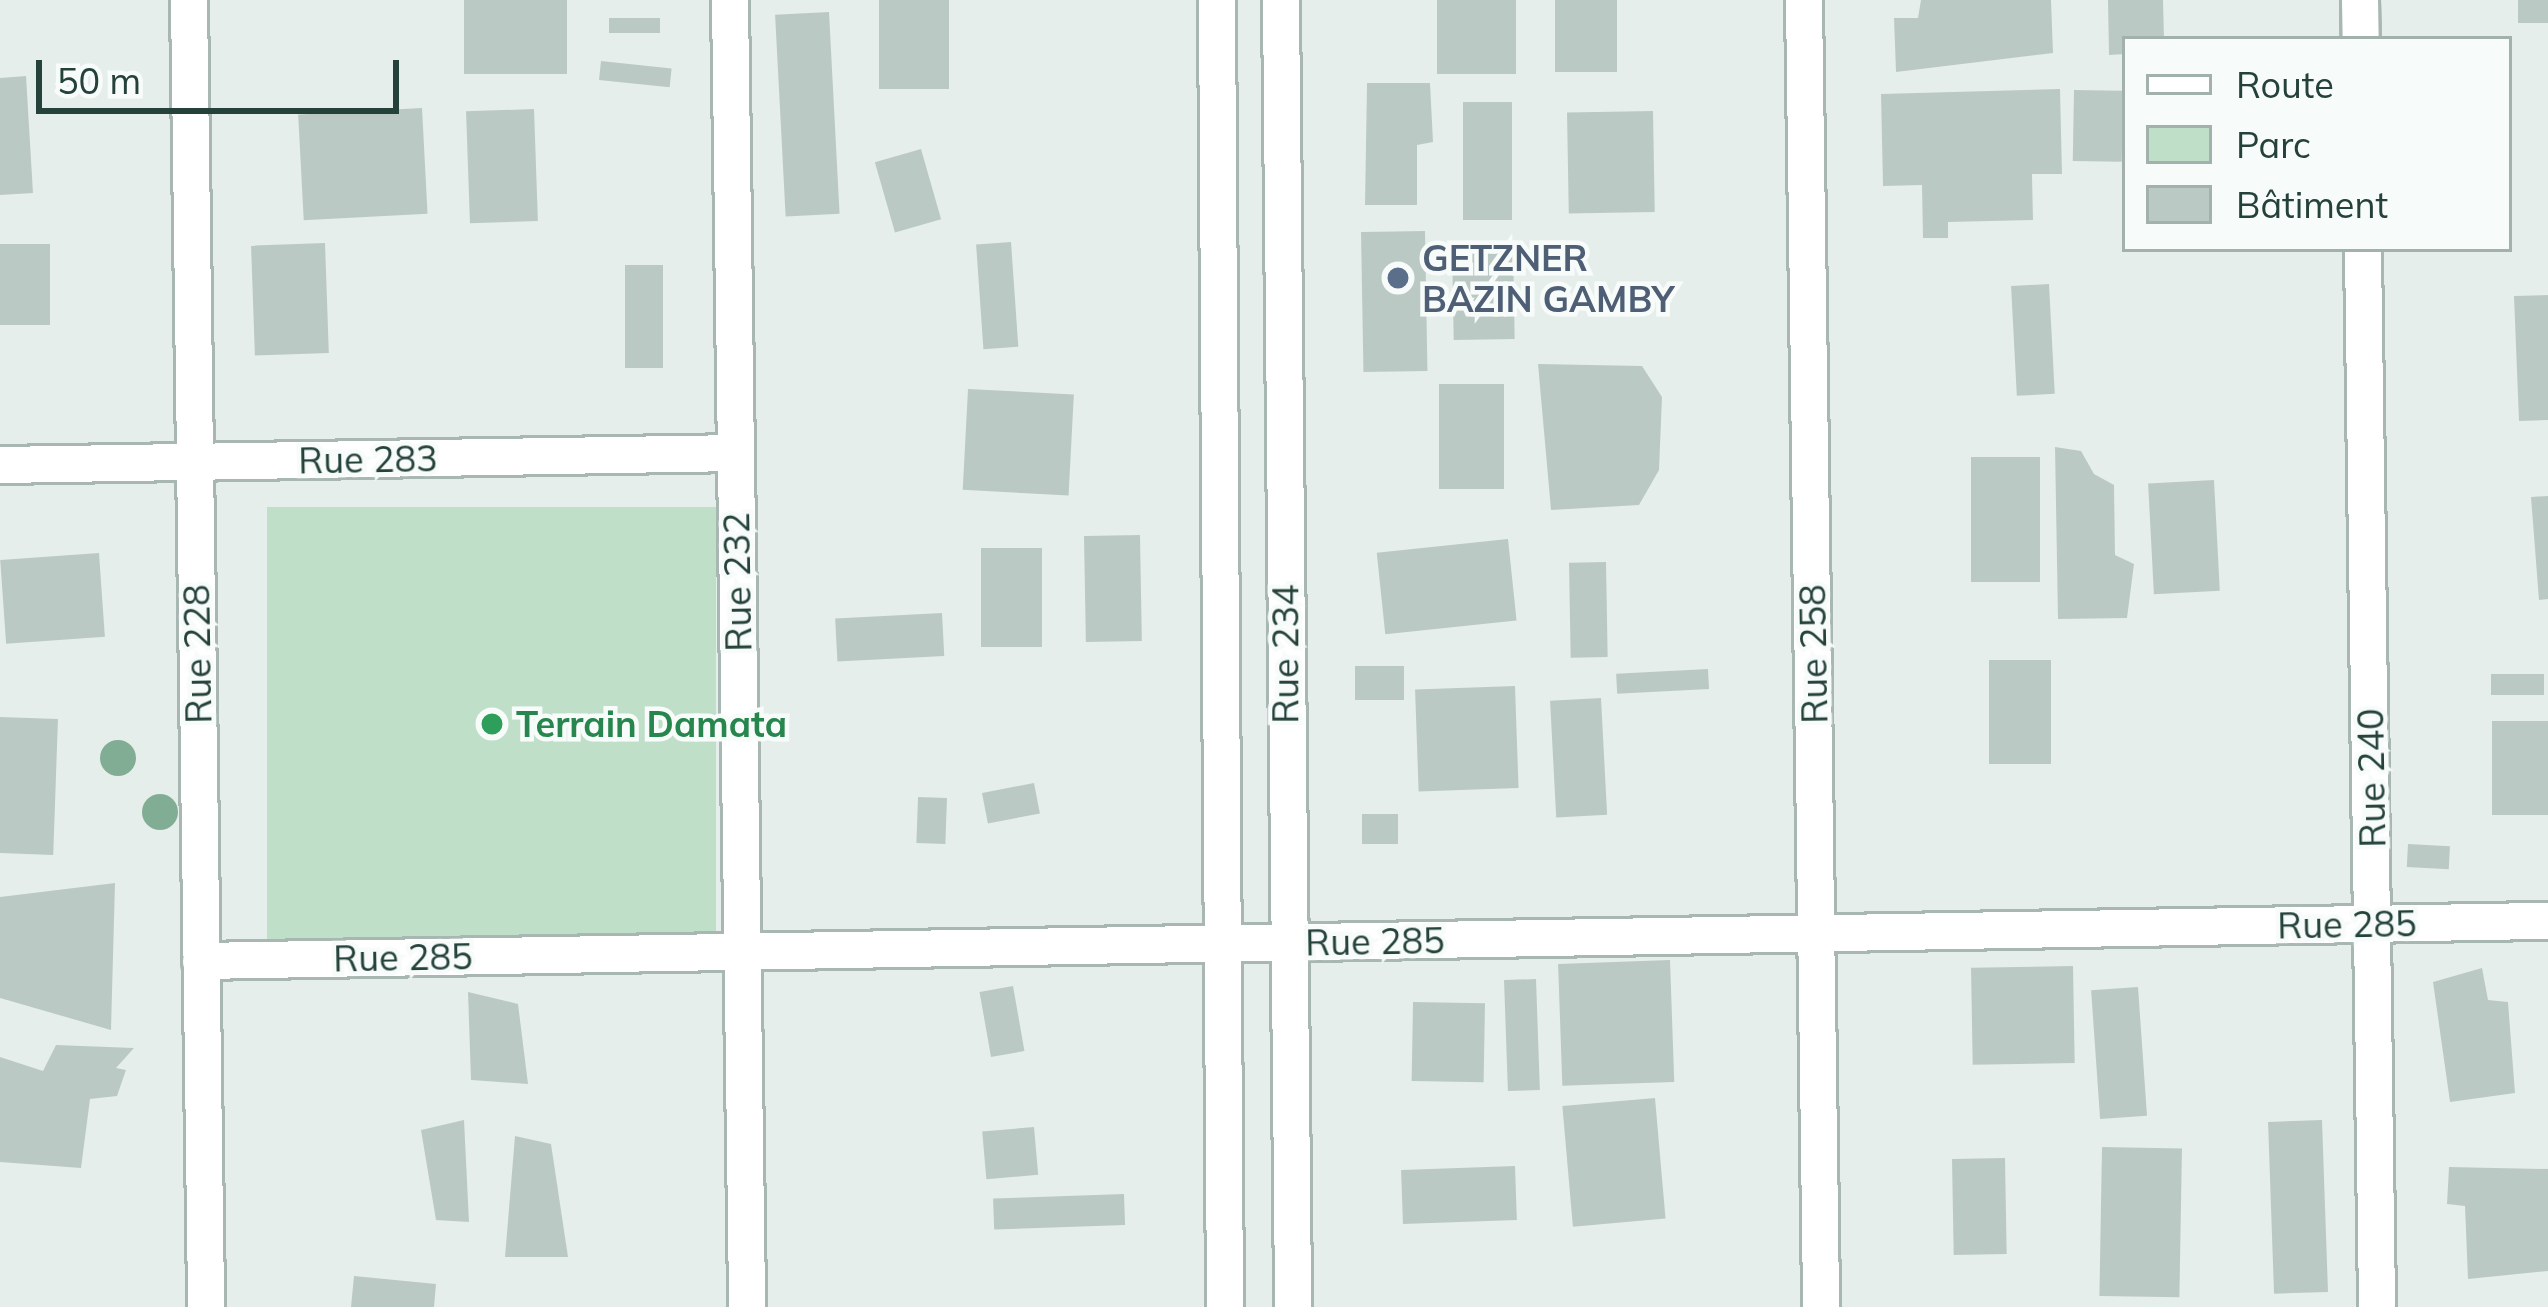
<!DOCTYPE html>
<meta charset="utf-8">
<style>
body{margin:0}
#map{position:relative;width:2548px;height:1307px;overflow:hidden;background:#e6eeeb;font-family:Mulish,sans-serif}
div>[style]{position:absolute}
.green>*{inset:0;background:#bfdfc9;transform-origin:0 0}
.building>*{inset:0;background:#bbc9c4;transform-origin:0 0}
.roads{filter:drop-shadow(3px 0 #a8b7b2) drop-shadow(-3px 0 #a8b7b2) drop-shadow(0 3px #a8b7b2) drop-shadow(0 -3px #a8b7b2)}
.street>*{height:36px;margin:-18px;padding:0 18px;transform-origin:18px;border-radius:18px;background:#fff}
.secondary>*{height:36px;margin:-18px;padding:0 18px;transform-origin:18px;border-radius:18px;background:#fff}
.trees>*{width:36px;height:36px;margin:-18px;border-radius:50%;background:#81ad95}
.dots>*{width:33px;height:33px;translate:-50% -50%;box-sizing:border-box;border:6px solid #f7fbf9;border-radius:50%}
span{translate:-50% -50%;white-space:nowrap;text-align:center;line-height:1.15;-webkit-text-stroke:9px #f7fbf9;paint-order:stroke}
.service-label{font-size:36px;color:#4e5e75;font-weight:700}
.left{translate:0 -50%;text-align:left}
.street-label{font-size:36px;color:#24413a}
.leisure-label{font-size:36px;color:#27864d;font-weight:700}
.legend{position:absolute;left:2122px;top:36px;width:390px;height:216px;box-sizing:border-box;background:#f7fbf9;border:3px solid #a3b1ad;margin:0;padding:15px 21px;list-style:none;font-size:36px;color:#24413a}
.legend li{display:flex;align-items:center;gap:24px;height:60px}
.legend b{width:60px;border:3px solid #a3b1ad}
.scale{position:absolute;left:36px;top:60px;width:363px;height:54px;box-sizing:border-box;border:6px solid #24413a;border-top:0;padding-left:15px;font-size:36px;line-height:42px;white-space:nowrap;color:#24413a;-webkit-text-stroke:9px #f7fbf9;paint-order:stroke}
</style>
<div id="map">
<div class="green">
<div style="left:716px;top:507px;width:432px;height:449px;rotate:90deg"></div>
</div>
<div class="building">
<div style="left:464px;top:0;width:103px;height:74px"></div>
<div style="left:879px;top:0;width:70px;height:89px"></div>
<div style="left:1437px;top:0;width:79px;height:74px"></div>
<div style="left:1555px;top:0;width:62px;height:72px"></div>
<div style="clip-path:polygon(1921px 0,2051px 0,2053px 53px,1896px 72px,1894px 18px,1918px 18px)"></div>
<div style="clip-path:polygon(2108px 0,2163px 0,2164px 39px,2125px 39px,2125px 54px,2109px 55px)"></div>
<div style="left:2518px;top:0;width:30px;height:23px"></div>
<div style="left:829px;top:12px;width:202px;height:54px;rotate:87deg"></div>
<div style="left:660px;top:18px;width:15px;height:51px;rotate:90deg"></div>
<div style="left:601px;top:61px;width:71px;height:19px;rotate:6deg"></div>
<div style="clip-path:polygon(26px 76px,33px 193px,0 195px,0 78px)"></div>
<div style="clip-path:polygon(1367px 83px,1430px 83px,1433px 142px,1417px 145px,1417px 205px,1365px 205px)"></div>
<div style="clip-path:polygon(2060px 89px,2062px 174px,2032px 174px,2033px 220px,1948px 222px,1948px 238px,1923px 238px,1922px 185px,1883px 186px,1881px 94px)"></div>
<div style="left:2074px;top:90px;width:49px;height:71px;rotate:1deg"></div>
<div style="left:1512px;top:102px;width:118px;height:49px;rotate:90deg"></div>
<div style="left:422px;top:108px;width:106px;height:124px;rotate:87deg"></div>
<div style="left:534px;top:109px;width:112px;height:68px;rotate:88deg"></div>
<div style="left:1653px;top:111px;width:101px;height:86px;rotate:89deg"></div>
<div style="left:921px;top:149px;width:73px;height:48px;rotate:74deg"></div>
<div style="left:1425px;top:231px;width:140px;height:64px;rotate:89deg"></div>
<div style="left:1011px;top:242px;width:105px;height:35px;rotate:86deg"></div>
<div style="left:325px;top:243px;width:110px;height:74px;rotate:88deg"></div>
<div style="left:1513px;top:243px;width:96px;height:61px;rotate:89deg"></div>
<div style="left:0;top:244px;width:50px;height:81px"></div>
<div style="left:625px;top:265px;width:38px;height:103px"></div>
<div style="left:2049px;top:284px;width:110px;height:38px;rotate:87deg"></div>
<div style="clip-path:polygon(2548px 295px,2548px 420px,2519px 421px,2514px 296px)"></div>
<div style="clip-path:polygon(1538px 364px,1642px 366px,1662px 397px,1659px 470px,1639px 505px,1551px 510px)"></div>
<div style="left:1504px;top:384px;width:105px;height:65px;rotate:90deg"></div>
<div style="left:968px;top:389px;width:106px;height:101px;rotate:3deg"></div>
<div style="clip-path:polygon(2055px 447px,2081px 451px,2094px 474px,2114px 485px,2115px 555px,2134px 564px,2127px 618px,2058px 619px)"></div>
<div style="left:1971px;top:457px;width:69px;height:125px"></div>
<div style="left:2214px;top:480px;width:111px;height:66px;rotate:87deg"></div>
<div style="clip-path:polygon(2548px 496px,2548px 599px,2539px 600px,2531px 497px)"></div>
<div style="left:1140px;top:535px;width:106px;height:56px;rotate:89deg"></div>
<div style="left:1508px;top:539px;width:82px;height:132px;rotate:84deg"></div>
<div style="left:1042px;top:548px;width:99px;height:61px;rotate:90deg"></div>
<div style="left:99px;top:553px;width:84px;height:99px;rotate:86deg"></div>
<div style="left:1606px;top:562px;width:95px;height:37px;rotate:89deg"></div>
<div style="left:942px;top:613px;width:43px;height:107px;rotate:87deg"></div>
<div style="left:1989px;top:660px;width:62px;height:104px"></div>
<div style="left:1355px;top:666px;width:49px;height:34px"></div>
<div style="left:1708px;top:669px;width:20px;height:92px;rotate:87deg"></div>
<div style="left:2491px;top:674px;width:53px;height:21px"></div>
<div style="left:1515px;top:686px;width:102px;height:100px;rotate:88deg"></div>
<div style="left:1601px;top:698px;width:117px;height:51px;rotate:87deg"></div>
<div style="left:0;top:717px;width:58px;height:136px;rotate:2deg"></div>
<div style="left:2548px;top:721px;width:94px;height:56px;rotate:90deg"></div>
<div style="left:1034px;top:783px;width:31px;height:53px;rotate:79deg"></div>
<div style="left:918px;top:797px;width:29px;height:46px;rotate:2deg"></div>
<div style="left:1362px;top:814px;width:36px;height:30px"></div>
<div style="left:2408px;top:844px;width:42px;height:23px;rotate:3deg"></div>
<div style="clip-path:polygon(115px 883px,111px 1030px,0 998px,0 897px)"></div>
<div style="left:1670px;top:960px;width:122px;height:112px;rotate:88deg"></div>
<div style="left:2073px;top:966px;width:97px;height:102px;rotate:89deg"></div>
<div style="clip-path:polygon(2482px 968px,2488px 1000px,2508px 1002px,2515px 1093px,2450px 1102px,2433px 982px)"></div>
<div style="left:1536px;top:979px;width:111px;height:32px;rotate:88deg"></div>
<div style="left:1013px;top:986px;width:66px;height:34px;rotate:80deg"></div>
<div style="left:2138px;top:987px;width:129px;height:47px;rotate:86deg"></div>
<div style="clip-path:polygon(468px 992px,518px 1004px,528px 1084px,471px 1080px)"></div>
<div style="left:1413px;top:1002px;width:72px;height:79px;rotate:1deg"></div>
<div style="clip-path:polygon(56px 1045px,134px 1048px,116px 1068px,126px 1070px,117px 1096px,90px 1099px,81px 1168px,0 1162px,0 1057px,43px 1071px)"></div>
<div style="left:1655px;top:1098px;width:121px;height:93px;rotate:85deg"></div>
<div style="clip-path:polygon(464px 1120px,469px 1222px,436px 1220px,421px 1130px)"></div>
<div style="left:2322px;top:1120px;width:172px;height:54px;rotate:88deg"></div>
<div style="left:1034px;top:1127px;width:48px;height:52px;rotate:85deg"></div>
<div style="clip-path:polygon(515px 1136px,551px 1144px,568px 1257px,505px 1257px)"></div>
<div style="left:2102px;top:1147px;width:80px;height:149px;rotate:1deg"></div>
<div style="left:2005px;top:1158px;width:96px;height:53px;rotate:89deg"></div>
<div style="left:1515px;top:1166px;width:54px;height:114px;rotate:88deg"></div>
<div style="clip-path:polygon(2449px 1167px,2548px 1169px,2548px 1271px,2468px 1279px,2465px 1206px,2447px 1204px)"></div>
<div style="left:1124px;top:1194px;width:31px;height:131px;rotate:88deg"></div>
<div style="clip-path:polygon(354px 1276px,436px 1284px,434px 1307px,351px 1307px)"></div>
</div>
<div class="roads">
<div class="street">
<div style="left:189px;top:0;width:1307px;rotate:89.25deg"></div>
<div style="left:730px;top:0;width:1307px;rotate:89.25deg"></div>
<div style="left:1804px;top:0;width:1307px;rotate:89.25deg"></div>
<div style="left:2360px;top:0;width:39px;rotate:89deg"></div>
<div style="left:2363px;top:249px;width:1058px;rotate:89.24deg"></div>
<div style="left:0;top:465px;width:736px;rotate:-0.93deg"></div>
<div style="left:201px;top:961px;width:2347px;rotate:-0.98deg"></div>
</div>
<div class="secondary">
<div style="left:1217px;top:0;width:1307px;rotate:89.65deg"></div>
<div style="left:1281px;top:0;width:1307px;rotate:89.47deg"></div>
</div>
</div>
<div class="trees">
<div style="left:118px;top:758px"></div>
<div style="left:160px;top:812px"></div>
</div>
<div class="dots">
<div style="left:1398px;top:278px;background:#5c6f8a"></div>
<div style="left:492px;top:724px;background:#2e9e5b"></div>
</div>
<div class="service-label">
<span class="left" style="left:1422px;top:278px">GETZNER<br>BAZIN GAMBY</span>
</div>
<div class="street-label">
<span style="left:368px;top:459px;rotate:-1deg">Rue 283</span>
<span style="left:737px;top:582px;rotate:-91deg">Rue 232</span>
<span style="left:197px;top:654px;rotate:-91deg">Rue 228</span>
<span style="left:1285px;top:654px;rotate:-90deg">Rue 234</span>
<span style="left:1813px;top:654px;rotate:-91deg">Rue 258</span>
<span style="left:2371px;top:778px;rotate:-91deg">Rue 240</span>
<span style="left:2347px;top:924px;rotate:-1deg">Rue 285</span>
<span style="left:1375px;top:941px;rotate:-1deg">Rue 285</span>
<span style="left:403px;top:957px;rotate:-1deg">Rue 285</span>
</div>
<div class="leisure-label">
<span class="left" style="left:516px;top:724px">Terrain Damata</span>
</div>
<ul class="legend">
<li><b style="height:15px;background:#fff"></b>Route</li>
<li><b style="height:33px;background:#bfdfc9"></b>Parc</li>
<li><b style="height:33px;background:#bbc9c4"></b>Bâtiment</li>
</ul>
<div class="scale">50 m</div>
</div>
